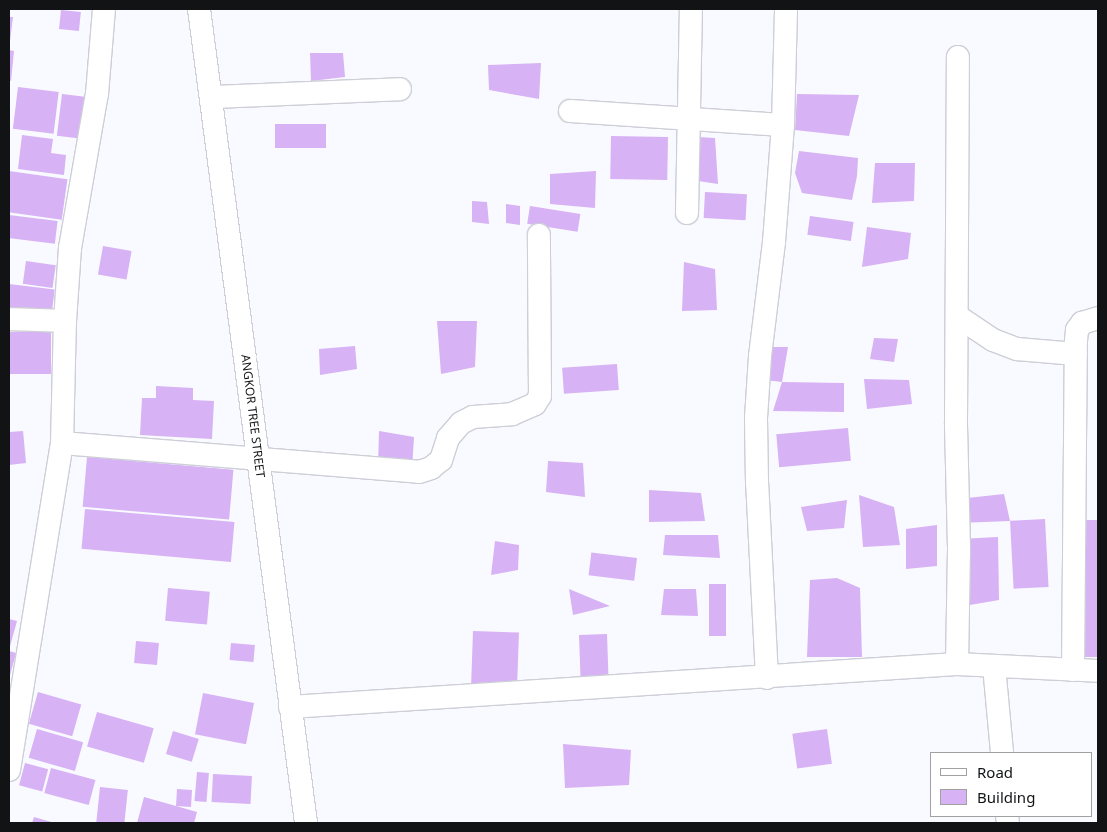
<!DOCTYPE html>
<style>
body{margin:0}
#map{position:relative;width:1107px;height:832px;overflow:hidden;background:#f9faff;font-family:"Noto Sans",sans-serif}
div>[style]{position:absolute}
.building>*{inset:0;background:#d7b2f5;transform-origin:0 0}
.roads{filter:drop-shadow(1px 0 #cdced7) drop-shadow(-1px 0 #cdced7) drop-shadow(0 1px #cdced7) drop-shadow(0 -1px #cdced7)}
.minor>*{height:22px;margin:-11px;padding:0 11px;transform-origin:11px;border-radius:11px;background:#fff}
span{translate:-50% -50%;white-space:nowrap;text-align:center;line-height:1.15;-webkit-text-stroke:5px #fff;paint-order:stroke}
.street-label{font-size:12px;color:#121315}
.frame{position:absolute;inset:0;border:10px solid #121315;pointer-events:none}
.legend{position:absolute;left:930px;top:752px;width:162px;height:65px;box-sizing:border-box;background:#fff;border:1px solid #a0a1a1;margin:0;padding:6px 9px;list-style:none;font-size:15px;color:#121315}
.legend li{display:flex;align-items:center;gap:10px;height:25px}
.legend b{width:25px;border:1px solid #a0a1a1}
</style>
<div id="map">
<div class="building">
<div style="left:61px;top:10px;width:20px;height:19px;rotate:6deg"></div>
<div style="clip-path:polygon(9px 17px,13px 17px,10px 41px,9px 41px)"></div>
<div style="clip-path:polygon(9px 50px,14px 51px,11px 81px,9px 80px)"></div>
<div style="clip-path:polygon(310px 53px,343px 53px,345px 77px,311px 81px)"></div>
<div style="clip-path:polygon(541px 63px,539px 99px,489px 90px,488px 65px)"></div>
<div style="left:18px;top:87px;width:41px;height:42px;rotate:7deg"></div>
<div style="left:62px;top:94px;width:23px;height:42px;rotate:7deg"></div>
<div style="clip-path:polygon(797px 94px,859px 95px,849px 136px,795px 130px)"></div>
<div style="left:275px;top:124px;width:51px;height:24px"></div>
<div style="clip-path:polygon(22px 135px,53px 139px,51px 153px,66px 155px,64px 175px,18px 169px)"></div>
<div style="left:611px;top:136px;width:57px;height:43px;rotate:1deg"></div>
<div style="clip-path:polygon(698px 137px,715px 138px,718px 184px,698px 181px)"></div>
<div style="clip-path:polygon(799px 151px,858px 158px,857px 176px,852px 200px,802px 193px,795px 173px)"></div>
<div style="clip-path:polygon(875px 163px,915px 163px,914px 201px,872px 203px)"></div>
<div style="left:9px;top:171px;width:59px;height:41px;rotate:8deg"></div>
<div style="clip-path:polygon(596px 171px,595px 208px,550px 204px,550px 174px)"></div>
<div style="left:705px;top:192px;width:42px;height:26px;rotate:3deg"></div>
<div style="clip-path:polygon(472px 201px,487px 202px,489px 224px,472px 222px)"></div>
<div style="clip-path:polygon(506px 204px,520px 206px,520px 225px,506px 223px)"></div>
<div style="left:530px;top:206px;width:51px;height:18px;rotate:9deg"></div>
<div style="left:9px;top:215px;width:49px;height:23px;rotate:7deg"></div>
<div style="left:810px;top:216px;width:44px;height:19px;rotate:8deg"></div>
<div style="clip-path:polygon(867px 227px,911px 233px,908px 259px,862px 267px)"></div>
<div style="left:103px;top:246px;width:29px;height:29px;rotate:10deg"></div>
<div style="left:26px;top:261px;width:30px;height:23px;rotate:8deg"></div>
<div style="clip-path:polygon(684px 262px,715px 269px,717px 310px,682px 311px)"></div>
<div style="left:9px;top:284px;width:46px;height:25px;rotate:7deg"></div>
<div style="clip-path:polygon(437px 321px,477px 321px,475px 367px,441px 374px)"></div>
<div style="left:51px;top:332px;width:42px;height:42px;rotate:90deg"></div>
<div style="clip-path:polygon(874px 338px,898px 339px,894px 362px,870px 359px)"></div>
<div style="clip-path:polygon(355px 346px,357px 369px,320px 375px,319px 349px)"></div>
<div style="clip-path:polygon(766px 347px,788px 347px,782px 382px,844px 383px,844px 412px,773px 411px,782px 382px,765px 380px)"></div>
<div style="left:617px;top:364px;width:26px;height:55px;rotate:86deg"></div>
<div style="clip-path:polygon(864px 379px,909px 380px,912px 404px,867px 409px)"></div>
<div style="clip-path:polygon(156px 386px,193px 388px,193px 400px,214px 401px,212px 439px,140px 435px,142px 398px,156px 398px)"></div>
<div style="left:848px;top:428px;width:33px;height:72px;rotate:85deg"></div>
<div style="clip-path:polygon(23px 431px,26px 463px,9px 465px,9px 432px)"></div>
<div style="clip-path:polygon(379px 431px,414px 437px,412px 469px,378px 468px)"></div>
<div style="left:87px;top:457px;width:147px;height:50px;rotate:5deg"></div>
<div style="clip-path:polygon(548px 461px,583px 463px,585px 497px,546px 492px)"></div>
<div style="clip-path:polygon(649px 490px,701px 493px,705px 521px,649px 522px)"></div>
<div style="clip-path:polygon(1004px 494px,1010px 521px,958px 523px,958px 499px)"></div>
<div style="clip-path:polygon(859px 495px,894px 507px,900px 545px,863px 547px)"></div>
<div style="clip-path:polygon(847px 500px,844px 528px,807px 531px,801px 507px)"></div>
<div style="left:85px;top:509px;width:150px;height:40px;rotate:5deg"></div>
<div style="left:1045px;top:519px;width:68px;height:35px;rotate:87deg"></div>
<div style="clip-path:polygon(1082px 520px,1098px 520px,1098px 657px,1079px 657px)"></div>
<div style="clip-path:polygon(937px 525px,937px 566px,906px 569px,906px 529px)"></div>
<div style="clip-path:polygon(665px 535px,718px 535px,720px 558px,663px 555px)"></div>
<div style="clip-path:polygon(998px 537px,999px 600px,964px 606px,959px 539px)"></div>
<div style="clip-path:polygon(495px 541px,519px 545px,518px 570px,491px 575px)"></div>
<div style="left:637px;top:558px;width:23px;height:46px;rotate:97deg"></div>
<div style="clip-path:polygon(837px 578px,860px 588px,862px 657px,807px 657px,810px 580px)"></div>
<div style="left:709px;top:584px;width:17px;height:52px"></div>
<div style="left:168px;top:588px;width:42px;height:33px;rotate:5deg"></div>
<div style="clip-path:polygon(569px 589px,610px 606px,573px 615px)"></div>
<div style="clip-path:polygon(664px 589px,696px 589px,698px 616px,661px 615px)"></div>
<div style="clip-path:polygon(9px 619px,17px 621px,9px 650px)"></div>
<div style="left:473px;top:631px;width:46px;height:58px;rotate:2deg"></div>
<div style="left:607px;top:634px;width:47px;height:28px;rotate:88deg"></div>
<div style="left:136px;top:641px;width:23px;height:22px;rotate:5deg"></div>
<div style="left:231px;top:643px;width:24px;height:17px;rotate:5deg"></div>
<div style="clip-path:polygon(9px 651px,16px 653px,9px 679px)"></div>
<div style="left:38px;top:692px;width:45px;height:33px;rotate:16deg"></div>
<div style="left:203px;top:693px;width:52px;height:42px;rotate:11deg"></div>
<div style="left:97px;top:712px;width:59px;height:36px;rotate:16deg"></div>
<div style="left:37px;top:729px;width:48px;height:30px;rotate:16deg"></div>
<div style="left:827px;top:729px;width:35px;height:35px;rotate:82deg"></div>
<div style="left:173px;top:731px;width:27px;height:24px;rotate:17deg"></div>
<div style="clip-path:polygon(563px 744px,631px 750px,629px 785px,565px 788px)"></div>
<div style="left:25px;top:763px;width:24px;height:23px;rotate:15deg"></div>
<div style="left:51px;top:768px;width:46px;height:26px;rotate:15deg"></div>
<div style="left:197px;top:772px;width:12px;height:29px;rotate:5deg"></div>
<div style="left:213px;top:774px;width:39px;height:28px;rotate:3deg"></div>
<div style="left:100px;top:787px;width:28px;height:36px;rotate:6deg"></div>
<div style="clip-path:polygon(177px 789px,192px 790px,191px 807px,176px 806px,197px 812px,194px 823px,137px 823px,144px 797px,176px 806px)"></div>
<div style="clip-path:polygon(34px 817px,55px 823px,32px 823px)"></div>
</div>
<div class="roads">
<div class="minor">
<div style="left:199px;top:9px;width:821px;rotate:82.51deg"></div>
<div style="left:213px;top:97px;width:187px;rotate:-2.4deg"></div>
<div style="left:570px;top:111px;width:213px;rotate:3.8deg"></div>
<div style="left:687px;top:213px;width:204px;rotate:-88.9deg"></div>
<div style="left:957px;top:316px;width:43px;rotate:33.7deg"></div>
<div style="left:993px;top:340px;width:26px;rotate:21deg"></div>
<div style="left:1017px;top:349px;width:59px;rotate:4.8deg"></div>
<div style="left:9px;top:319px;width:56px;rotate:2deg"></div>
<div style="left:62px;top:443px;width:358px;rotate:4.6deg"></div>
<div style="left:419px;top:472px;width:13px;rotate:-18deg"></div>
<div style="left:431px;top:468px;width:13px;rotate:-39deg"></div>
<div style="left:441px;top:460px;width:23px;rotate:-72deg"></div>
<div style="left:448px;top:438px;width:20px;rotate:-49deg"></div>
<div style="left:461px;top:423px;width:13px;rotate:-27deg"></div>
<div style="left:473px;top:417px;width:39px;rotate:-4deg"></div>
<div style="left:512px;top:414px;width:25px;rotate:-23deg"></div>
<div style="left:535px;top:404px;width:9px;rotate:-58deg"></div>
<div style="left:540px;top:396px;width:161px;rotate:-90.4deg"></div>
<div style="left:957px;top:664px;width:116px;rotate:-89deg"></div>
<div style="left:959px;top:548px;width:126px;rotate:-91.4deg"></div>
<div style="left:956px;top:422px;width:365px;rotate:-89.7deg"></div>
<div style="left:994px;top:666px;width:87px;rotate:84.7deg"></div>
<div style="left:1073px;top:670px;width:329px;rotate:-89.5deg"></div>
<div style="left:1076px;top:341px;width:11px;rotate:-85deg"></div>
<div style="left:1077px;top:330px;width:9px;rotate:-54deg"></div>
<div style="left:1082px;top:323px;width:17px;rotate:-17deg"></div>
<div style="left:767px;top:678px;width:195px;rotate:-92.9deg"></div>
<div style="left:757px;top:483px;width:65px;rotate:-90.9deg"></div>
<div style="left:756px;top:418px;width:62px;rotate:-86.3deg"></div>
<div style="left:760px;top:356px;width:115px;rotate:-83deg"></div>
<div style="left:774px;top:242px;width:117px;rotate:-85.6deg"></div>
<div style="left:783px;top:125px;width:116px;rotate:-88.5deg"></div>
<div style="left:290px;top:707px;width:668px;rotate:-3.69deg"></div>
<div style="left:957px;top:664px;width:141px;rotate:2.8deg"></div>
<div style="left:9px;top:770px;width:331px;rotate:-80.8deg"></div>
<div style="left:62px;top:443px;width:122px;rotate:-88.6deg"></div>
<div style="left:65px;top:321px;width:73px;rotate:-86.1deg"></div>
<div style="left:70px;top:248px;width:156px;rotate:-80.1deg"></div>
<div style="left:97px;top:94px;width:85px;rotate:-85.3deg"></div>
<div style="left:1007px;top:816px;width:7px;rotate:82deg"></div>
</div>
</div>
<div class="street-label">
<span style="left:253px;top:416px;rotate:83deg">ANGKOR TREE STREET</span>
</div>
<div class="frame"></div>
<ul class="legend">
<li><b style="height:6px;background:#fff"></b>Road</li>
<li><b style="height:14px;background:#d7b2f5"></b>Building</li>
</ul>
</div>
